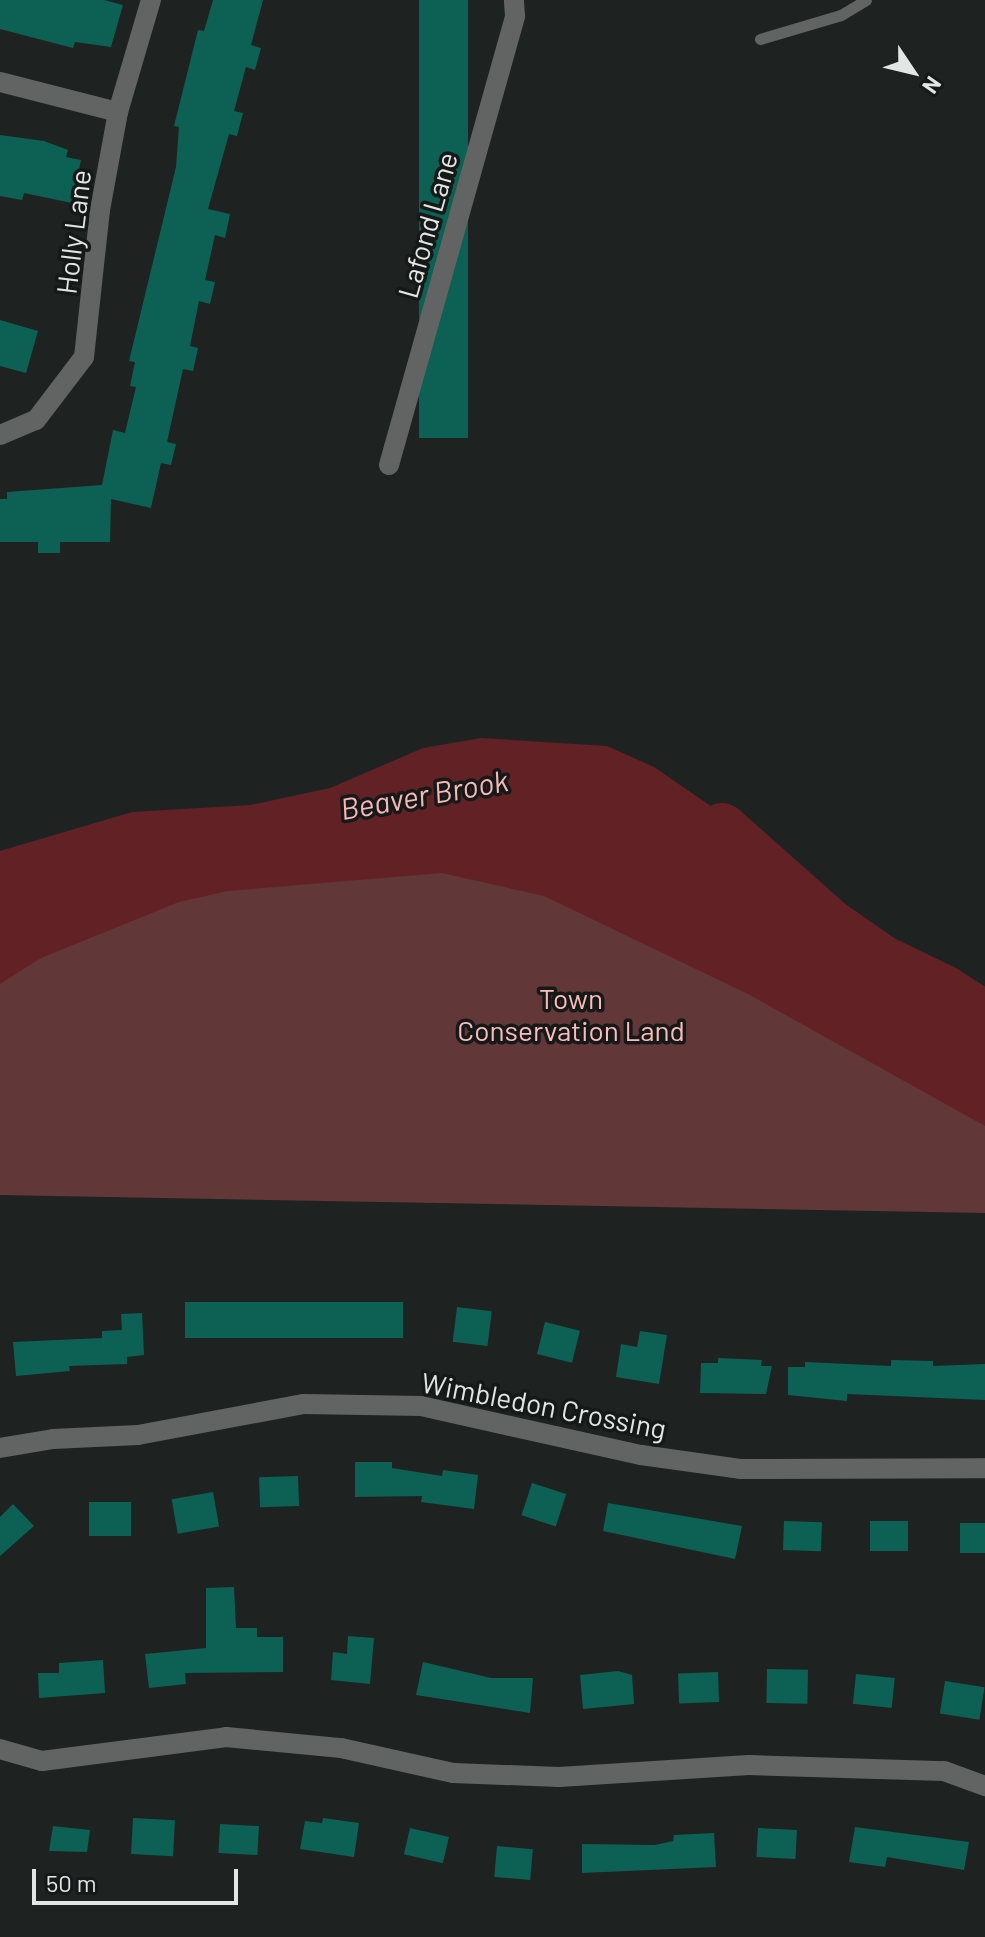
<!DOCTYPE html>
<style>
body{margin:0}
#map{position:relative;width:985px;height:1937px;overflow:hidden;background:#1e2322;font-family:Barlow,sans-serif}
div>[style]{position:absolute}
.green>*{inset:0;background:#623737}
.water>*{inset:0;background:#622125}
.river>*{height:50px;margin:-25px;padding:0 25px;transform-origin:25px;border-radius:25px;background:#622125}
.building>*{inset:0;background:#0d6054;transform-origin:0 0}
.service>*{height:11px;margin:-5.5px;padding:0 5.5px;transform-origin:5.5px;border-radius:5.5px;background:#626464}
.minor>*{height:20px;margin:-10px;padding:0 10px;transform-origin:10px;border-radius:10px;background:#626464}
span{translate:-50% -50%;white-space:nowrap;text-align:center;line-height:1.15;-webkit-text-stroke:7px #151a19;paint-order:stroke}
.street-label{font-size:28px;color:#e3e6e5}
.park-label{font-size:28px;color:#fdbcbb}
.water-label{font-size:30px;color:#f8b8b7;font-style:italic}
.north{position:absolute;left:873px;top:32px;width:80px;height:80px;-webkit-text-stroke:6px #151a19;paint-order:stroke;rotate:125deg;font-size:22px;font-weight:700;line-height:32px;text-align:center;color:#e3e6e5}
.north::after{content:'';display:block;margin:auto;width:28px;height:36px;background:#e3e6e5;clip-path:polygon(50% 0,100% 100%,50% 72%,0 100%)}
.scale{position:absolute;left:32px;top:1869px;width:206px;height:36px;box-sizing:border-box;border:4px solid #e3e6e5;border-top:0;padding-left:10px;font-size:24px;line-height:28px;white-space:nowrap;color:#e3e6e5;-webkit-text-stroke:6px #151a19;paint-order:stroke}
</style>
<div id="map">
<div class="green">
<div style="clip-path:polygon(607px 819px,913px 1034px,985px 1058px,985px 1213px,0 1195px,0 947px,234px 854px)"></div>
</div>
<div class="water">
<div style="clip-path:polygon(481px 738px,607px 746px,654px 767px,718px 811px,763px 862px,779px 892px,843px 959px,954px 1021px,985px 1029px,985px 1126px,748px 994px,544px 896px,442px 873px,228px 891px,179px 902px,41px 958px,0 984px,0 851px,132px 812px,250px 805px,330px 788px,423px 748px)"></div>
</div>
<div class="river">
<div style="left:722px;top:828px;width:143px;rotate:41.6deg"></div>
<div style="left:829px;top:923px;width:65px;rotate:34.9deg"></div>
<div style="left:882px;top:960px;width:69px;rotate:25.8deg"></div>
<div style="left:944px;top:990px;width:49px;rotate:32.4deg"></div>
</div>
<div class="building">
<div style="clip-path:polygon(0 0,104px 0,123px 5px,111px 47px,75px 42px,73px 48px,0 29px)"></div>
<div style="clip-path:polygon(213px 0,263px 0,251px 45px,261px 48px,255px 70px,246px 67px,234px 111px,243px 113px,237px 136px,229px 134px,208px 209px,230px 214px,225px 238px,215px 235px,205px 280px,215px 282px,210px 304px,199px 301px,190px 346px,198px 348px,193px 371px,183px 369px,167px 442px,176px 444px,171px 465px,161px 463px,151px 508px,111px 499px,110px 542px,60px 542px,60px 553px,38px 553px,38px 542px,0 542px,0 499px,7px 499px,7px 492px,102px 485px,113px 430px,125px 433px,136px 387px,130px 386px,135px 362px,129px 361px,176px 167px,179px 127px,174px 126px,198px 30px,204px 31px)"></div>
<div style="left:419px;top:0;width:49px;height:438px"></div>
<div style="clip-path:polygon(0 135px,44px 141px,68px 150px,66px 157px,81px 160px,72px 203px,24px 193px,22px 200px,0 196px)"></div>
<div style="clip-path:polygon(0 320px,38px 331px,26px 373px,0 366px)"></div>
<div style="left:403px;top:1302px;width:36px;height:218px;rotate:90deg"></div>
<div style="left:457px;top:1307px;width:35px;height:35px;rotate:7deg"></div>
<div style="clip-path:polygon(142px 1313px,144px 1355px,127px 1357px,127px 1364px,69px 1366px,70px 1371px,16px 1376px,13px 1342px,102px 1338px,102px 1331px,122px 1330px,121px 1314px)"></div>
<div style="left:545px;top:1322px;width:36px;height:33px;rotate:14deg"></div>
<div style="clip-path:polygon(640px 1331px,667px 1335px,659px 1384px,616px 1377px,621px 1344px,637px 1347px)"></div>
<div style="clip-path:polygon(718px 1358px,762px 1360px,761px 1366px,772px 1366px,766px 1394px,700px 1393px,701px 1363px,718px 1363px)"></div>
<div style="clip-path:polygon(891px 1360px,933px 1361px,933px 1366px,985px 1364px,985px 1400px,847px 1394px,847px 1401px,788px 1395px,788px 1367px,805px 1367px,805px 1362px,891px 1366px)"></div>
<div style="clip-path:polygon(355px 1462px,392px 1462px,392px 1468px,442px 1476px,443px 1470px,478px 1475px,474px 1509px,421px 1502px,422px 1496px,355px 1497px)"></div>
<div style="left:298px;top:1476px;width:30px;height:39px;rotate:88deg"></div>
<div style="left:532px;top:1483px;width:36px;height:34px;rotate:18deg"></div>
<div style="left:213px;top:1492px;width:35px;height:42px;rotate:80deg"></div>
<div style="left:131px;top:1502px;width:34px;height:42px;rotate:90deg"></div>
<div style="clip-path:polygon(608px 1503px,742px 1526px,735px 1559px,603px 1531px)"></div>
<div style="clip-path:polygon(13px 1504px,34px 1526px,0 1556px,0 1517px)"></div>
<div style="left:784px;top:1521px;width:38px;height:29px;rotate:2deg"></div>
<div style="left:870px;top:1521px;width:38px;height:30px"></div>
<div style="left:960px;top:1523px;width:25px;height:30px"></div>
<div style="clip-path:polygon(234px 1587px,236px 1628px,257px 1628px,257px 1637px,283px 1637px,283px 1672px,185px 1673px,186px 1684px,149px 1688px,145px 1654px,206px 1648px,206px 1588px)"></div>
<div style="clip-path:polygon(348px 1636px,374px 1638px,370px 1684px,331px 1680px,333px 1652px,347px 1654px)"></div>
<div style="clip-path:polygon(103px 1660px,105px 1693px,39px 1698px,38px 1673px,59px 1673px,59px 1663px)"></div>
<div style="clip-path:polygon(423px 1662px,491px 1678px,533px 1678px,530px 1713px,416px 1695px)"></div>
<div style="left:767px;top:1669px;width:41px;height:34px;rotate:1deg"></div>
<div style="clip-path:polygon(618px 1671px,632px 1675px,634px 1704px,583px 1709px,580px 1675px)"></div>
<div style="left:718px;top:1672px;width:30px;height:40px;rotate:88deg"></div>
<div style="left:856px;top:1674px;width:39px;height:30px;rotate:6deg"></div>
<div style="left:945px;top:1681px;width:40px;height:33px;rotate:9deg"></div>
<div style="left:133px;top:1818px;width:42px;height:36px;rotate:3deg"></div>
<div style="clip-path:polygon(323px 1818px,359px 1823px,354px 1857px,300px 1849px,305px 1821px,322px 1823px)"></div>
<div style="left:220px;top:1824px;width:39px;height:29px;rotate:3deg"></div>
<div style="clip-path:polygon(53px 1826px,90px 1830px,87px 1852px,49px 1851px)"></div>
<div style="clip-path:polygon(855px 1827px,969px 1842px,964px 1870px,887px 1857px,885px 1867px,849px 1862px)"></div>
<div style="left:410px;top:1828px;width:40px;height:27px;rotate:13deg"></div>
<div style="left:758px;top:1828px;width:39px;height:29px;rotate:3deg"></div>
<div style="clip-path:polygon(714px 1833px,716px 1867px,582px 1873px,582px 1844px,655px 1845px,673px 1841px,674px 1835px)"></div>
<div style="left:497px;top:1846px;width:36px;height:31px;rotate:5deg"></div>
</div>
<div class="service">
<div style="left:760px;top:39px;width:84px;rotate:-16.5deg"></div>
<div style="left:841px;top:15px;width:29px;rotate:-31deg"></div>
</div>
<div class="minor">
<div style="left:0;top:82px;width:122px;rotate:14.3deg"></div>
<div style="left:0;top:435px;width:39px;rotate:-23deg"></div>
<div style="left:36px;top:420px;width:79px;rotate:-52.7deg"></div>
<div style="left:84px;top:357px;width:148px;rotate:-83.8deg"></div>
<div style="left:100px;top:210px;width:100px;rotate:-79.6deg"></div>
<div style="left:118px;top:112px;width:117px;rotate:-73.6deg"></div>
<div style="left:389px;top:465px;width:466px;rotate:-74.3deg"></div>
<div style="left:515px;top:16px;width:16px;rotate:-94deg"></div>
<div style="left:0;top:1448px;width:54px;rotate:-9.6deg"></div>
<div style="left:53px;top:1439px;width:85px;rotate:-2.7deg"></div>
<div style="left:138px;top:1435px;width:169px;rotate:-10.6deg"></div>
<div style="left:304px;top:1404px;width:117px;rotate:1deg"></div>
<div style="left:421px;top:1406px;width:225px;rotate:12.6deg"></div>
<div style="left:641px;top:1455px;width:100px;rotate:8deg"></div>
<div style="left:740px;top:1469px;width:245px;rotate:-0.2deg"></div>
<div style="left:0;top:1749px;width:44px;rotate:15.9deg"></div>
<div style="left:42px;top:1761px;width:186px;rotate:-7.4deg"></div>
<div style="left:226px;top:1737px;width:116px;rotate:5.5deg"></div>
<div style="left:341px;top:1748px;width:115px;rotate:12.6deg"></div>
<div style="left:453px;top:1773px;width:106px;rotate:2.2deg"></div>
<div style="left:559px;top:1777px;width:190px;rotate:-3.6deg"></div>
<div style="left:749px;top:1765px;width:195px;rotate:1.8deg"></div>
<div style="left:944px;top:1771px;width:44px;rotate:20.1deg"></div>
</div>
<div class="street-label">
<span style="left:427px;top:225px;rotate:-74deg">Lafond Lane</span>
<span style="left:73px;top:232px;rotate:-83deg">Holly Lane</span>
<span style="left:544px;top:1405px;rotate:11deg">Wimbledon Crossing</span>
</div>
<div class="park-label">
<span style="left:571px;top:1014px">Town<br>Conservation Land</span>
</div>
<div class="water-label">
<span style="left:424px;top:794px;rotate:-10deg">Beaver Brook</span>
</div>
<div class="north">N</div>
<div class="scale">50 m</div>
</div>
